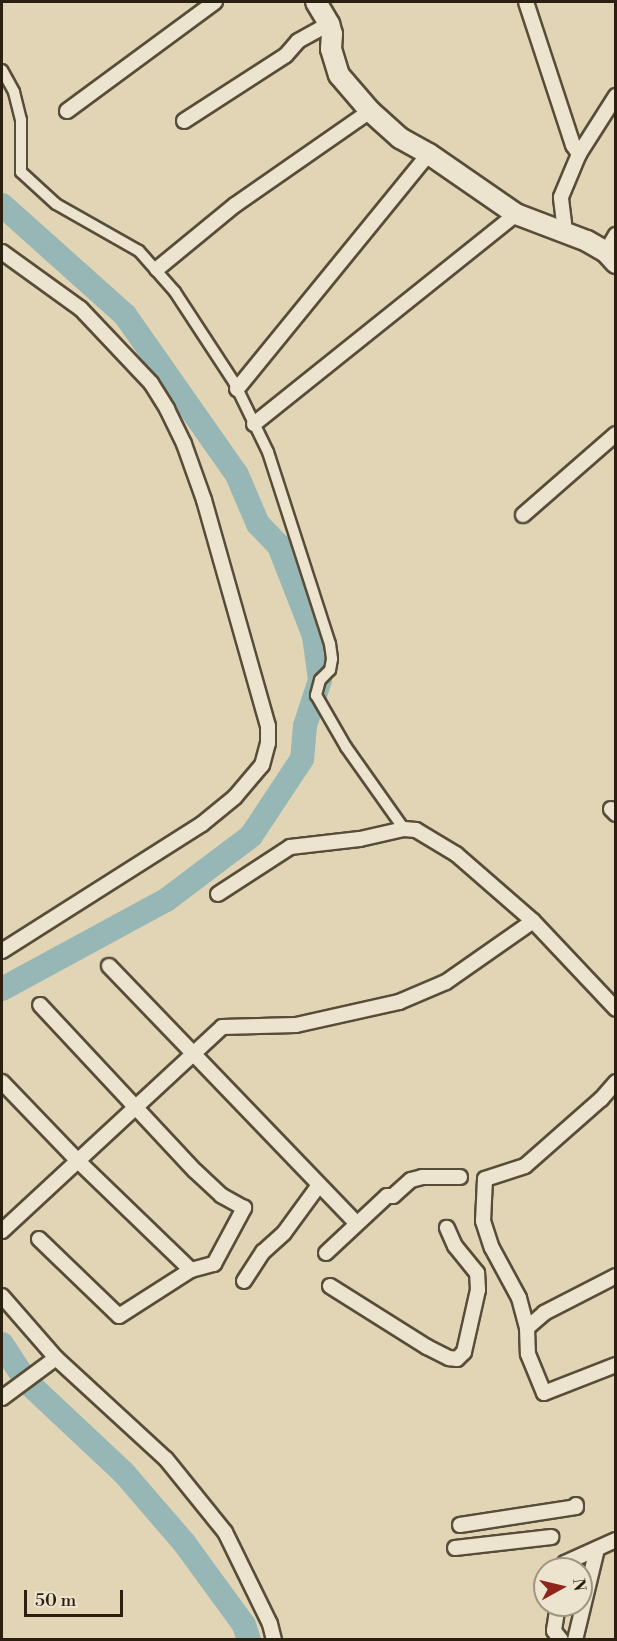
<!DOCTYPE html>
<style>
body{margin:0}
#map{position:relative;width:617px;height:1641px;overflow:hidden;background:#e1d5b5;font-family:"Libre Bodoni",serif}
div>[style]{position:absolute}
.river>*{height:24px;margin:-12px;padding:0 12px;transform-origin:12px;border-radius:12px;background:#96b7b5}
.roads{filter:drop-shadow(2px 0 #584d38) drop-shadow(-2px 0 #584d38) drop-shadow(0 2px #584d38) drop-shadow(0 -2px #584d38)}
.pedestrian>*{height:10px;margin:-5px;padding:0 5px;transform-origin:5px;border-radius:5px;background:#ece4cf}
.minor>*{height:14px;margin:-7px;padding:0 7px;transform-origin:7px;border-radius:7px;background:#ece4cf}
.secondary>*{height:20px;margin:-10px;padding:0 10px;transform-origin:10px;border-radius:10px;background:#ece4cf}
span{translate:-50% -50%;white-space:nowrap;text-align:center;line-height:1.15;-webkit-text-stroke:5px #ece4cf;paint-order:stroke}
.frame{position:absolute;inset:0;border:3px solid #2b200f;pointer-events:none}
.north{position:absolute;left:533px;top:1557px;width:60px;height:60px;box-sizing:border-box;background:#ece4cf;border:2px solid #9f9682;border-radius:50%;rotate:82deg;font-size:16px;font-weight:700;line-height:24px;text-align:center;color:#2b200f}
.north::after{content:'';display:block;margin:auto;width:21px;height:27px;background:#8f2418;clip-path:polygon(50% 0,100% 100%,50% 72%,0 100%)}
.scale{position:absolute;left:24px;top:1590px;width:99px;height:27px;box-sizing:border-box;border:3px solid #2b200f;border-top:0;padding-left:8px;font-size:18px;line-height:21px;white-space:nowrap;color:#2b200f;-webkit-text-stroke:4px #ece4cf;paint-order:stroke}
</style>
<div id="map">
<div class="river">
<div style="left:2px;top:205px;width:165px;rotate:41.8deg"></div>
<div style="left:125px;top:315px;width:195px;rotate:55deg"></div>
<div style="left:237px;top:475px;width:53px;rotate:66.8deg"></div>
<div style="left:258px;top:524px;width:30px;rotate:46deg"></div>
<div style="left:279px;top:546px;width:97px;rotate:68.7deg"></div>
<div style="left:314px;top:636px;width:44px;rotate:82.2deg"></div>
<div style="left:320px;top:680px;width:48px;rotate:108.1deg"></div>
<div style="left:305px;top:726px;width:33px;rotate:95deg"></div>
<div style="left:302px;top:759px;width:92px;rotate:123.5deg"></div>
<div style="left:251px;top:836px;width:106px;rotate:143deg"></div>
<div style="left:166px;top:900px;width:187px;rotate:151.5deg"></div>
<div style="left:2px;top:1344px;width:44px;rotate:57deg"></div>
<div style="left:26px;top:1381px;width:134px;rotate:43.2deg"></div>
<div style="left:124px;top:1473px;width:94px;rotate:49.3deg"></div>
<div style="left:185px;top:1544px;width:100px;rotate:53.9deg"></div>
<div style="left:244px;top:1625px;width:16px;rotate:72deg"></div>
</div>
<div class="roads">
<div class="pedestrian">
<div style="left:2px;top:70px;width:25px;rotate:61deg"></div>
<div style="left:14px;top:92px;width:29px;rotate:76deg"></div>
<div style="left:21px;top:120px;width:52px;rotate:90deg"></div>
<div style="left:21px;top:172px;width:47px;rotate:42.4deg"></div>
<div style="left:56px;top:204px;width:95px;rotate:29.5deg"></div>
<div style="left:139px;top:251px;width:55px;rotate:48.7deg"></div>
<div style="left:175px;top:292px;width:108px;rotate:56.8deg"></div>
<div style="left:234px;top:382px;width:78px;rotate:64.1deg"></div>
<div style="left:268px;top:452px;width:202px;rotate:72.1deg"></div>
<div style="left:330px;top:644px;width:15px;rotate:82deg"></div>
<div style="left:332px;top:659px;width:11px;rotate:100deg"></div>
<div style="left:330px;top:670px;width:14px;rotate:135deg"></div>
<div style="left:320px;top:680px;width:16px;rotate:105deg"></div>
<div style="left:316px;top:695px;width:60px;rotate:60deg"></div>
<div style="left:346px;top:747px;width:100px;rotate:54.7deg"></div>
</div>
<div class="minor">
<div style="left:526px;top:2px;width:151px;rotate:71.8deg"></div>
<div style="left:573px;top:145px;width:11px;rotate:56deg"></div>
<div style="left:67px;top:111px;width:184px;rotate:-36.4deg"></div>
<div style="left:184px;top:121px;width:121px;rotate:-32.9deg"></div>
<div style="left:286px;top:55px;width:18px;rotate:-49deg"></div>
<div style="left:298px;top:41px;width:35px;rotate:-29deg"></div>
<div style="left:565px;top:231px;width:34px;rotate:-97deg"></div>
<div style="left:561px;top:197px;width:47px;rotate:-67.3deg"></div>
<div style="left:579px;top:154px;width:69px;rotate:-57.5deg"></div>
<div style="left:2px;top:252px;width:97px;rotate:35.8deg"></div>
<div style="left:81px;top:309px;width:102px;rotate:46.6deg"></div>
<div style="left:151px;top:383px;width:31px;rotate:58deg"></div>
<div style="left:167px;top:409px;width:39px;rotate:64deg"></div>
<div style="left:184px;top:444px;width:59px;rotate:70.3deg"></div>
<div style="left:204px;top:500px;width:235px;rotate:74.2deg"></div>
<div style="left:268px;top:726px;width:17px;rotate:90deg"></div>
<div style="left:268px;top:743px;width:23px;rotate:105deg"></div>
<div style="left:262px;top:765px;width:42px;rotate:130.2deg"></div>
<div style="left:235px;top:797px;width:43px;rotate:140.7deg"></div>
<div style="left:202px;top:824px;width:237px;rotate:147.6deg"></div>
<div style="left:606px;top:252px;width:20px;rotate:-60deg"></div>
<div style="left:157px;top:269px;width:101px;rotate:-39.4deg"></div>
<div style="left:235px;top:205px;width:165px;rotate:-34.8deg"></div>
<div style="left:237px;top:389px;width:303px;rotate:-50.8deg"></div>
<div style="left:254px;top:424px;width:336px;rotate:-38.7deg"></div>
<div style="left:523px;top:515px;width:123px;rotate:-41.1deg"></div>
<div style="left:611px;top:809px;width:7px;rotate:45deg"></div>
<div style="left:218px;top:894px;width:86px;rotate:-33.1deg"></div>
<div style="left:290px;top:847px;width:70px;rotate:-6.5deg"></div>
<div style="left:360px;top:839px;width:45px;rotate:-12.8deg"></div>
<div style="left:404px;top:829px;width:12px;rotate:5deg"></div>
<div style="left:416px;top:830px;width:47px;rotate:31deg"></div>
<div style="left:456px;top:854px;width:102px;rotate:41deg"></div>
<div style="left:533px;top:921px;width:121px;rotate:46.7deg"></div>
<div style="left:109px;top:966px;width:356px;rotate:46.1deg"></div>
<div style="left:2px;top:1082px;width:110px;rotate:46.1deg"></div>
<div style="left:78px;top:1161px;width:157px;rotate:44deg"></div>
<div style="left:616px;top:1082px;width:23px;rotate:131deg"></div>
<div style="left:601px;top:1099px;width:101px;rotate:138.6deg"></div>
<div style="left:525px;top:1166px;width:42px;rotate:162deg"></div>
<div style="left:485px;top:1179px;width:42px;rotate:92.7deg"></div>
<div style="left:483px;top:1221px;width:28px;rotate:72deg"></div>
<div style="left:492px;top:1248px;width:57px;rotate:61.6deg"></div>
<div style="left:519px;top:1298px;width:31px;rotate:75deg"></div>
<div style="left:527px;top:1328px;width:26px;rotate:88deg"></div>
<div style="left:528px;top:1354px;width:42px;rotate:67.7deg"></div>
<div style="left:544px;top:1393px;width:77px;rotate:-21.3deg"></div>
<div style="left:2px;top:1231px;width:300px;rotate:-42.8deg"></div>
<div style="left:222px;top:1027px;width:74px;rotate:-1.5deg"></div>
<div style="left:296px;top:1025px;width:106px;rotate:-12.6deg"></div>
<div style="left:399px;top:1002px;width:51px;rotate:-23.1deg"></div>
<div style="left:446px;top:982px;width:106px;rotate:-35deg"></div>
<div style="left:39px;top:1239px;width:111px;rotate:43.9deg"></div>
<div style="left:119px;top:1316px;width:85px;rotate:-32.6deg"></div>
<div style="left:191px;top:1270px;width:24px;rotate:-15deg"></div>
<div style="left:214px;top:1264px;width:64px;rotate:-61.8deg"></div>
<div style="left:244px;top:1208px;width:26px;rotate:-151deg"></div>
<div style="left:221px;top:1195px;width:35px;rotate:-137deg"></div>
<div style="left:195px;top:1171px;width:227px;rotate:-133deg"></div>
<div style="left:326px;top:1253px;width:83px;rotate:-43.1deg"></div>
<div style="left:387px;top:1196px;width:6px"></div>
<div style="left:393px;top:1196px;width:24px;rotate:-42deg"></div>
<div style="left:411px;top:1180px;width:11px;rotate:-15deg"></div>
<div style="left:422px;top:1177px;width:38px"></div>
<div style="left:244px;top:1281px;width:35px;rotate:-57deg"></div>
<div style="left:263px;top:1252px;width:28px;rotate:-42deg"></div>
<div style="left:284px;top:1233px;width:59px;rotate:-53.9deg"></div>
<div style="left:330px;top:1286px;width:115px;rotate:32.2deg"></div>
<div style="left:427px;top:1347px;width:25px;rotate:27deg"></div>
<div style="left:449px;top:1358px;width:8px;rotate:7deg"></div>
<div style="left:457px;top:1359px;width:10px;rotate:-45deg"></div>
<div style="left:464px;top:1352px;width:64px;rotate:-77.3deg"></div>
<div style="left:478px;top:1290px;width:17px;rotate:-93deg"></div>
<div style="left:477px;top:1273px;width:35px;rotate:-129deg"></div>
<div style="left:455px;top:1246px;width:20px;rotate:-114deg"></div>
<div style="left:2px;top:1296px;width:82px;rotate:48.9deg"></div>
<div style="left:56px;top:1358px;width:149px;rotate:42.6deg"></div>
<div style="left:166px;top:1459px;width:94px;rotate:51.1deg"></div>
<div style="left:225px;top:1532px;width:102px;rotate:63.9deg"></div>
<div style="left:270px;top:1624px;width:16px;rotate:76deg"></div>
<div style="left:527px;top:1328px;width:23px;rotate:-41deg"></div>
<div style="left:544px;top:1313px;width:81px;rotate:-27.2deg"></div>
<div style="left:2px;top:1398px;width:67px;rotate:-36.5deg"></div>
<div style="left:460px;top:1525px;width:117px;rotate:-8.8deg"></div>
<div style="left:576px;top:1507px;width:2px;rotate:-90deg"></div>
<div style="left:455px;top:1548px;width:97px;rotate:-6.5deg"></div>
<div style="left:564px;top:1569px;width:6px;rotate:-81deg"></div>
<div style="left:565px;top:1563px;width:56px;rotate:-24.3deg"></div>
<div style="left:558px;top:1605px;width:26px;rotate:99deg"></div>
<div style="left:554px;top:1631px;width:11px;rotate:52deg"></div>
<div style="left:575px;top:1640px;width:94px;rotate:-76.4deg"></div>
</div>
<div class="secondary">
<div style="left:316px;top:2px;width:26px;rotate:59deg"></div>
<div style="left:329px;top:24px;width:10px;rotate:73deg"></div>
<div style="left:332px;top:34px;width:15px;rotate:94deg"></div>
<div style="left:331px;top:49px;width:27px;rotate:73deg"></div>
<div style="left:339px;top:75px;width:48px;rotate:49.3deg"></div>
<div style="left:370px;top:111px;width:40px;rotate:42deg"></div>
<div style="left:400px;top:138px;width:33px;rotate:29deg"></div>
<div style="left:429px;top:154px;width:106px;rotate:34.6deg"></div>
<div style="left:516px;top:214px;width:76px;rotate:20.8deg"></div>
<div style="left:587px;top:241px;width:22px;rotate:30deg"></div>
<div style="left:606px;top:252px;width:15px;rotate:48deg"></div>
</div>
</div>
<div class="frame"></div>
<div class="north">N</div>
<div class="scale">50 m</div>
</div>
